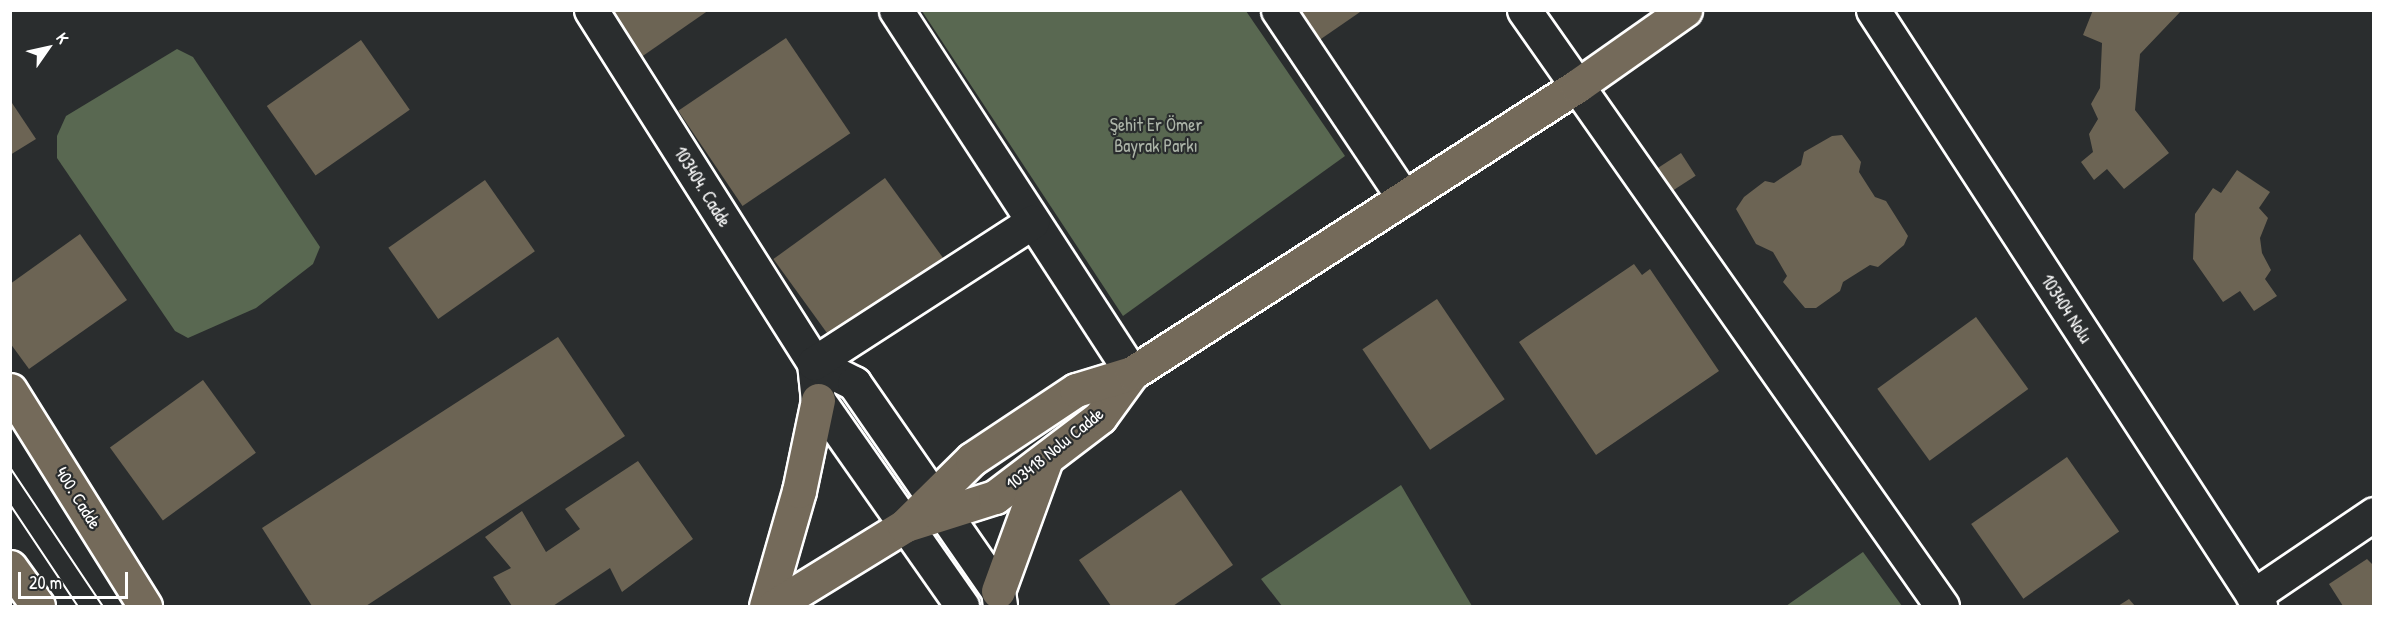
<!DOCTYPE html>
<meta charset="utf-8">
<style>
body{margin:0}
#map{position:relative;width:2384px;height:617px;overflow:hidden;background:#2a2d2e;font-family:"Patrick Hand",sans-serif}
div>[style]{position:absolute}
.green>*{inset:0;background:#596851}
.building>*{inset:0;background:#6c6454;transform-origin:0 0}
.roads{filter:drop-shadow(2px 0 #fff) drop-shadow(-2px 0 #fff) drop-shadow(0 2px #fff) drop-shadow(0 -2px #fff)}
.minor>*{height:33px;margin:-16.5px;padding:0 16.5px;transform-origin:16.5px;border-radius:16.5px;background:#2a2d2e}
.major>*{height:33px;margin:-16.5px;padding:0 16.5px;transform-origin:16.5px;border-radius:16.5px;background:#746a5a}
.tram>*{height:1.5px;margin:-0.75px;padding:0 0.75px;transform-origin:0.75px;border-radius:0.75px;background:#fff}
span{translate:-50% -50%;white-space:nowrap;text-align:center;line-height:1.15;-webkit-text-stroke:4.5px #2a2d2e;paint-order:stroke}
.park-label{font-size:18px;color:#acb4a8}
.street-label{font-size:18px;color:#fff}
.frame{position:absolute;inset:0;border:12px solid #fff;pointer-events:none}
.north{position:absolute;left:18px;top:18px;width:60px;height:60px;-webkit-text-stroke:4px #2a2d2e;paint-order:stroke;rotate:56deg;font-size:16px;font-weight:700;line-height:24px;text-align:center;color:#fff}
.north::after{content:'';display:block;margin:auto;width:21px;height:27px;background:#fff;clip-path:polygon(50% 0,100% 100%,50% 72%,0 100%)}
.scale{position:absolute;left:18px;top:572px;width:110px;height:27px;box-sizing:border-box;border:3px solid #fff;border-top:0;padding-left:8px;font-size:18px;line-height:21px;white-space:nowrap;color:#fff;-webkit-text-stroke:4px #2a2d2e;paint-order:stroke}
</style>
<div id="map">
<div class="green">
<div style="clip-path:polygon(922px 11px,1246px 11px,1345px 156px,1123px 316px)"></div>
<div style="clip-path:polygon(177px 49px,193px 57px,320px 247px,313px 264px,256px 308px,188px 338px,175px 331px,57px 158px,57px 136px,66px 116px)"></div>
<div style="clip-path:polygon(1401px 485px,1472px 606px,1282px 606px,1261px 579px)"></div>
<div style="clip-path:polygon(1863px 552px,1902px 606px,1786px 606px)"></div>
</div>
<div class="building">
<div style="clip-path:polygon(606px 10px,709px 10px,637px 60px)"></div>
<div style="clip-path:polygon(1298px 10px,1363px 10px,1318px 41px)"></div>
<div style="clip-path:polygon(2093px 10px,2182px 10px,2140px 54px,2135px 110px,2169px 153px,2124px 189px,2107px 169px,2094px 180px,2081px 162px,2093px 152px,2089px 134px,2098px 119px,2091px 104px,2100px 88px,2102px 43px,2083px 35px)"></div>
<div style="left:786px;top:38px;width:115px;height:130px;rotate:56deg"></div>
<div style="left:361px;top:40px;width:85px;height:115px;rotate:55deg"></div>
<div style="clip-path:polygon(10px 100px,36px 139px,10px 155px)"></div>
<div style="clip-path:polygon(1842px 135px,1861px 162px,1859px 172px,1875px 197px,1886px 201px,1908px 236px,1904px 245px,1878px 267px,1870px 265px,1843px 282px,1840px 291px,1816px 308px,1805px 308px,1783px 282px,1787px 276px,1773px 252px,1756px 244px,1736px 209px,1744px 197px,1765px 181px,1774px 183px,1801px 165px,1804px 152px,1832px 136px)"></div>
<div style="left:1681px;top:153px;width:27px;height:35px;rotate:57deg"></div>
<div style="clip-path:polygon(2237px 170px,2270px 192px,2259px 208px,2268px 218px,2260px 238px,2262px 253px,2271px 270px,2265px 279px,2277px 296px,2254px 311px,2240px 291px,2223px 302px,2193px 259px,2195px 214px,2213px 188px,2221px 193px)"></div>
<div style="left:885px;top:178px;width:111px;height:138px;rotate:54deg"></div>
<div style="left:485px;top:180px;width:87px;height:118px;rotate:55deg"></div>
<div style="clip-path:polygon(80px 234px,127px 300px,29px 369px,10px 343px,10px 284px)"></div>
<div style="clip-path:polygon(1634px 264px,1642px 275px,1650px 269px,1719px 371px,1596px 455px,1519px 342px)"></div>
<div style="left:1437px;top:299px;width:121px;height:90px;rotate:56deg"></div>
<div style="left:1976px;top:317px;width:89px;height:122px;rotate:54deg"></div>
<div style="clip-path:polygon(558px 337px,625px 436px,366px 606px,312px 606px,262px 528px)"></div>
<div style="left:203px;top:380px;width:90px;height:115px;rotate:54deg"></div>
<div style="left:2067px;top:457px;width:91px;height:117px;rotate:55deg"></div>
<div style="clip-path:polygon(638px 461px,693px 539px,622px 592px,610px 568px,553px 606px,512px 606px,493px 577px,511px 568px,485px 537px,522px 511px,546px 552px,580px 529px,565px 509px)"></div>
<div style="clip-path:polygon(1181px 490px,1233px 565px,1173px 606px,1111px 606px,1079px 560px)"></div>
<div style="clip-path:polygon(2367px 559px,2374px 566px,2374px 606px,2343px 606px,2329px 584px)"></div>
<div style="clip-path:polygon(2129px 599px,2135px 606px,2118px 606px)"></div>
</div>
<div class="roads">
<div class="minor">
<div style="left:591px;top:10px;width:418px;rotate:57.7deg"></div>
<div style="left:814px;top:363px;width:37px;rotate:84deg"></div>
<div style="left:818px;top:400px;width:251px;rotate:55deg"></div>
<div style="left:896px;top:10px;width:433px;rotate:57deg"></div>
<div style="left:1278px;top:10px;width:226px;rotate:56.2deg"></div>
<div style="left:1524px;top:10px;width:728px;rotate:54.96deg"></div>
<div style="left:1873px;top:10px;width:711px;rotate:57deg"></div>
<div style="left:814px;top:363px;width:45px;rotate:26.6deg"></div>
<div style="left:854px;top:383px;width:253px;rotate:55.3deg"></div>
<div style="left:998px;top:591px;width:15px;rotate:82deg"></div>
<div style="left:814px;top:363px;width:260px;rotate:-32.9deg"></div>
<div style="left:2253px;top:596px;width:146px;rotate:-34.1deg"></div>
</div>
<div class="major">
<div style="left:10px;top:390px;width:255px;rotate:58deg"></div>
<div style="left:906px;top:525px;width:93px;rotate:-17.5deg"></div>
<div style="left:995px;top:497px;width:132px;rotate:-37.3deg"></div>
<div style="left:1100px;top:417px;width:54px;rotate:-54deg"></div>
<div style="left:10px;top:567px;width:48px;rotate:54.3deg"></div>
<div style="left:998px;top:591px;width:137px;rotate:-70deg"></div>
<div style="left:766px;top:606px;width:120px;rotate:-74deg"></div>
<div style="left:799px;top:491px;width:93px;rotate:-78.2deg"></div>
<div style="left:774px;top:606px;width:153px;rotate:-31.6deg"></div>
<div style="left:904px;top:526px;width:95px;rotate:-44.6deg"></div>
<div style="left:972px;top:459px;width:125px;rotate:-33.6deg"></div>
<div style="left:1076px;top:390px;width:59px;rotate:-16.9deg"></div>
<div style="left:1132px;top:373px;width:530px;rotate:-32.82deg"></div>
<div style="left:1577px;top:86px;width:132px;rotate:-35.1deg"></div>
</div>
</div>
<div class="tram">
<div style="left:10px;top:467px;width:167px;rotate:56.2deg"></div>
<div style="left:10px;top:504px;width:123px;rotate:56.3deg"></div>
</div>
<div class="park-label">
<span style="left:1156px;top:136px">Şehit Er Ömer<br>Bayrak Parkı</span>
</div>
<div class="street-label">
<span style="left:702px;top:187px;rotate:58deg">103404. Cadde</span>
<span style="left:2066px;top:309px;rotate:57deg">103404 Nolu</span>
<span style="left:1055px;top:449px;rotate:-39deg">103418 Nolu Cadde</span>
<span style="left:78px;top:498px;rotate:58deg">400. Cadde</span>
</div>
<div class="frame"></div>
<div class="north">K</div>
<div class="scale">20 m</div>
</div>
